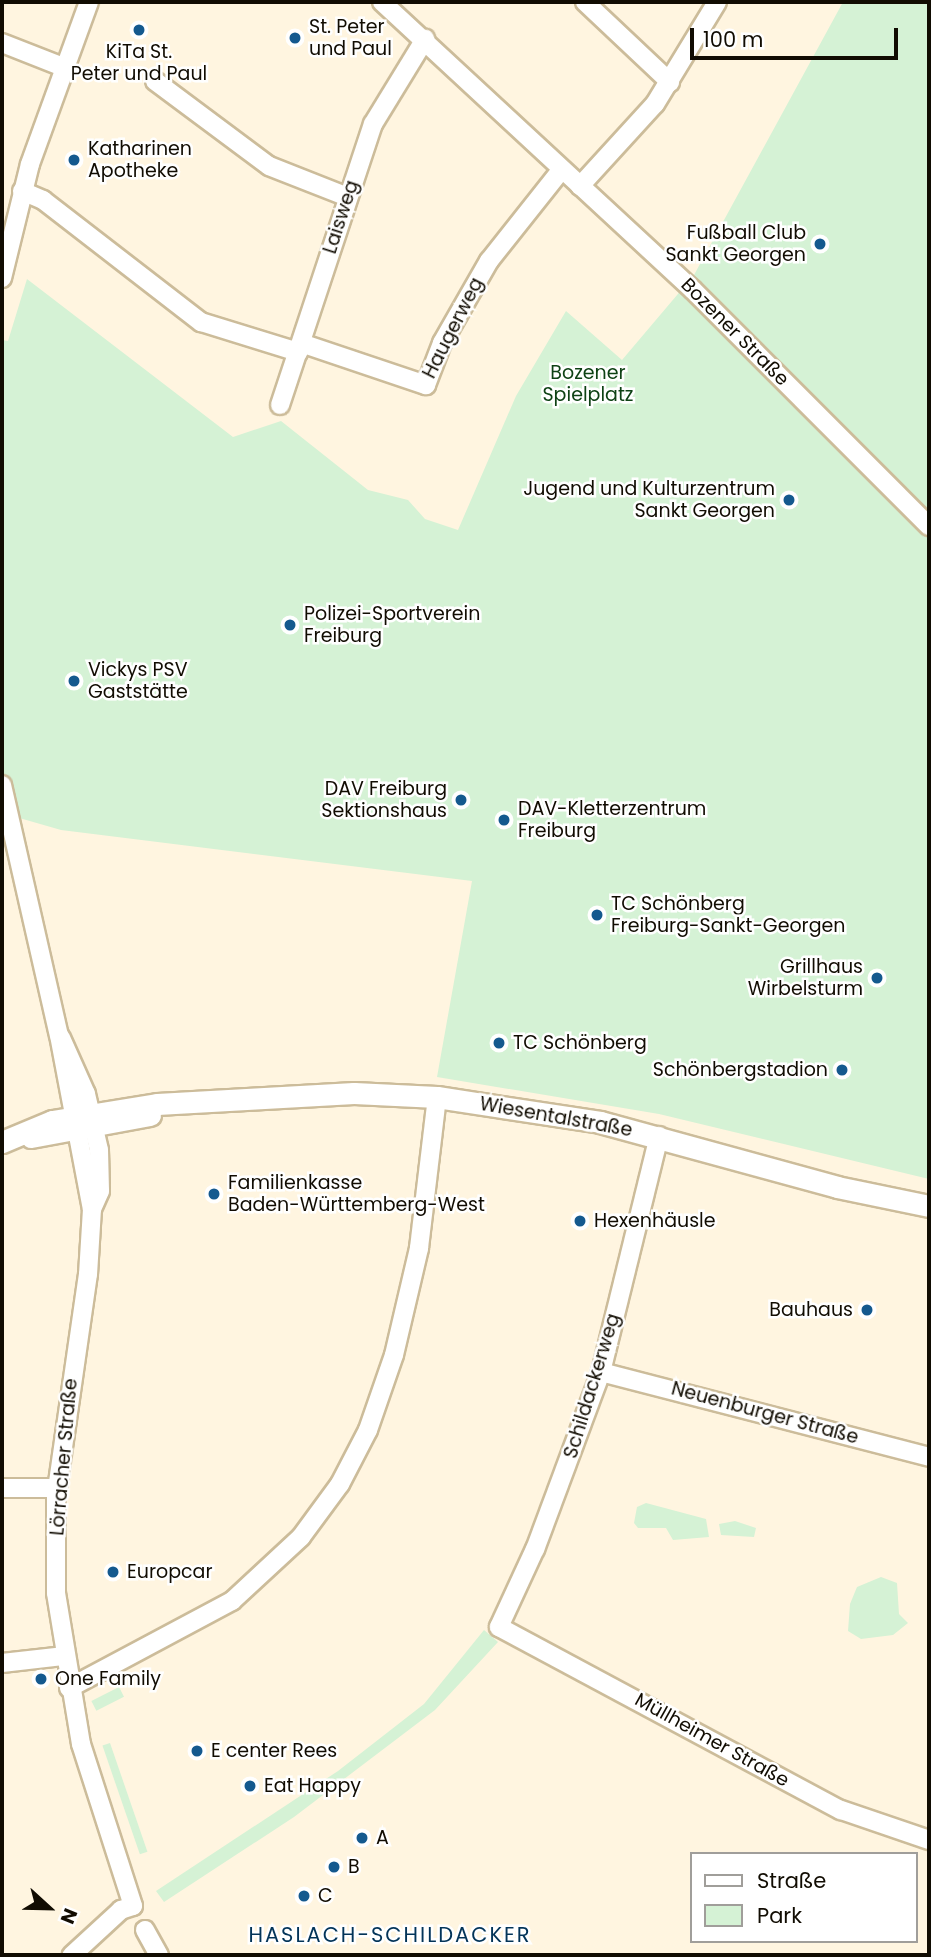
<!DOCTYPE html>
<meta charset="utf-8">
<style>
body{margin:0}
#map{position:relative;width:931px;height:1957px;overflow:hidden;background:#fff5e0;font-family:Poppins,sans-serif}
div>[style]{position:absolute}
.green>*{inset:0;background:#d5f2d5;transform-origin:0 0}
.roads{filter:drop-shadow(2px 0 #ccbc9a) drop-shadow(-2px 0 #ccbc9a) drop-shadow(0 2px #ccbc9a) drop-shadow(0 -2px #ccbc9a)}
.minor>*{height:18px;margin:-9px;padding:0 9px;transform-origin:9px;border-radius:9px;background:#fff}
.major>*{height:21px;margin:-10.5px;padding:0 10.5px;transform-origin:10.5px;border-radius:10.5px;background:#fff}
.dots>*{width:19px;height:19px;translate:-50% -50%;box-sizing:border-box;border:4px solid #fff;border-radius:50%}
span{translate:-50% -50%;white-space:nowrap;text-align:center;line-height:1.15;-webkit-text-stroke:5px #fff;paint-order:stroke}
.poi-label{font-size:19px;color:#110c02}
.left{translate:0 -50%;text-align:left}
.right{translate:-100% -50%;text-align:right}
.street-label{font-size:19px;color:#110c02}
.park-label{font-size:19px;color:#0e4214}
.neighbourhood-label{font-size:21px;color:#033458;letter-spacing:2px}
.frame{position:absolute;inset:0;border:4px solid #110c02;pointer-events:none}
.legend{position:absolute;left:690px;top:1852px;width:228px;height:91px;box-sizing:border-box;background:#fff;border:2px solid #a09e9a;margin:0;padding:9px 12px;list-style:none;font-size:21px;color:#110c02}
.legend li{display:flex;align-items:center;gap:14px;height:35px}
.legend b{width:35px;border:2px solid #a09e9a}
.north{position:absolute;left:14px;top:1873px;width:70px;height:70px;-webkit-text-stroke:5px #fff;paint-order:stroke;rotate:112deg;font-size:19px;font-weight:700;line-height:28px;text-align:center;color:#110c02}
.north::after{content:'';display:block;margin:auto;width:24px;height:32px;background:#110c02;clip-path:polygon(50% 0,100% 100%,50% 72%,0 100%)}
.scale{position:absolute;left:690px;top:28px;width:208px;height:32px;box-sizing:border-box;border:4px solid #110c02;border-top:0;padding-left:9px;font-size:21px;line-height:24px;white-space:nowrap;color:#110c02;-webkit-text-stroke:5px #fff;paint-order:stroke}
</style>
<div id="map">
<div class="green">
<div style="clip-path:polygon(843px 2px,929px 2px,929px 1179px,659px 1114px,437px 1077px,472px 881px,61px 830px,2px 813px,2px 340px,8px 341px,27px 279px,233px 437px,281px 421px,368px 490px,408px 500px,425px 519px,458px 530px,516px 396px,566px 311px,622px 360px,694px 275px)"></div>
<div style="clip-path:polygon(646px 1503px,706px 1519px,709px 1537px,673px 1540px,666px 1528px,638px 1528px,634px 1523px,637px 1507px)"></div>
<div style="clip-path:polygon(735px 1521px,756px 1528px,754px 1537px,721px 1535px,719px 1524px)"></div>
<div style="clip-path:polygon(881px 1577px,897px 1583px,899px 1614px,908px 1623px,893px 1635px,861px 1639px,848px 1631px,850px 1604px,857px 1587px)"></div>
<div style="clip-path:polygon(484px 1630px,498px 1642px,435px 1710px,294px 1817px,164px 1902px,156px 1891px,338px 1771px,424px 1704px)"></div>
<div style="left:119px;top:1687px;width:11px;height:31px;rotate:63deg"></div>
<div style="left:110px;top:1743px;width:115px;height:8px;rotate:71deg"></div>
</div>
<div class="roads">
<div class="minor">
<div style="left:382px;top:2px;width:424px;rotate:42.8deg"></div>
<div style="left:693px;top:290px;width:334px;rotate:45deg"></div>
<div style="left:585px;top:2px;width:117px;rotate:43.3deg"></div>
<div style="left:2px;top:43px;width:66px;rotate:21.5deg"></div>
<div style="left:155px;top:81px;width:142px;rotate:36.7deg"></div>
<div style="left:269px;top:166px;width:85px;rotate:21.4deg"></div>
<div style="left:580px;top:186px;width:111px;rotate:-47.6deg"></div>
<div style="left:655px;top:104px;width:119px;rotate:-58.7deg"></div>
<div style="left:22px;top:191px;width:23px;rotate:23deg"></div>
<div style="left:43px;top:200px;width:200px;rotate:37.7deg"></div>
<div style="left:201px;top:322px;width:102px;rotate:17.2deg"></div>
<div style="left:2px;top:278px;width:117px;rotate:-76.2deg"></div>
<div style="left:30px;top:164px;width:172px;rotate:-70deg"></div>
<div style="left:301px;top:343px;width:132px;rotate:18.6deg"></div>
<div style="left:426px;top:385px;width:45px;rotate:-69.1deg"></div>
<div style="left:442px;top:343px;width:95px;rotate:-60.2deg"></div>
<div style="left:489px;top:261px;width:117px;rotate:-51.6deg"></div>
<div style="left:280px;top:405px;width:296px;rotate:-71.7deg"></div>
<div style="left:373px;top:124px;width:100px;rotate:-58.5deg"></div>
<div style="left:2px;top:785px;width:256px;rotate:77.2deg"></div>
<div style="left:59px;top:1035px;width:177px;rotate:79.3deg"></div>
<div style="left:92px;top:1209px;width:65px;rotate:93.5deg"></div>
<div style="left:88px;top:1274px;width:225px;rotate:98.2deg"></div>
<div style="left:56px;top:1497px;width:96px;rotate:90deg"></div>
<div style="left:56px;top:1593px;width:153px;rotate:80.6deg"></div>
<div style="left:81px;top:1744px;width:170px;rotate:72.2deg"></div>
<div style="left:133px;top:1906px;width:13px;rotate:162deg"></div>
<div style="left:121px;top:1910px;width:67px;rotate:137.4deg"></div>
<div style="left:61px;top:1038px;width:61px;rotate:65.9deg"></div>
<div style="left:86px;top:1094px;width:57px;rotate:76.9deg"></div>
<div style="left:99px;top:1150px;width:41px;rotate:88.6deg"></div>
<div style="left:100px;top:1191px;width:20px;rotate:114deg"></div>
<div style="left:659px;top:1136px;width:243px;rotate:103.8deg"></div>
<div style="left:601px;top:1372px;width:189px;rotate:110.4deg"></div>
<div style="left:535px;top:1549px;width:86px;rotate:114.8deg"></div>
<div style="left:499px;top:1627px;width:388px;rotate:28.2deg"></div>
<div style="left:841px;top:1810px;width:93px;rotate:18.8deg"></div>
<div style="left:601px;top:1372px;width:339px;rotate:14.5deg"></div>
<div style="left:2px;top:1488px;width:56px"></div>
<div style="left:2px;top:1663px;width:61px;rotate:-6.5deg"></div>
<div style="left:69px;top:1688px;width:185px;rotate:-28.1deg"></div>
<div style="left:232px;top:1601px;width:94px;rotate:-42.8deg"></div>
<div style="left:301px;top:1537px;width:66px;rotate:-53.7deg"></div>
<div style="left:340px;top:1484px;width:61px;rotate:-62.6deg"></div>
<div style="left:368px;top:1430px;width:79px;rotate:-70.9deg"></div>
<div style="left:394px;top:1355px;width:110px;rotate:-76.8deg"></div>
<div style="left:419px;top:1248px;width:152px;rotate:-83.2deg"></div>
<div style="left:145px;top:1930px;width:29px;rotate:61deg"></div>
</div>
<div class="major">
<div style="left:31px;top:1137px;width:121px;rotate:-10.5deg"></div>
<div style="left:2px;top:1142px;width:54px;rotate:-22.8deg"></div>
<div style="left:52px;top:1121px;width:106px;rotate:-9.2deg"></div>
<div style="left:157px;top:1104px;width:197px;rotate:-3.2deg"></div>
<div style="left:354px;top:1093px;width:83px;rotate:2.8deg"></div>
<div style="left:437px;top:1097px;width:165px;rotate:8.7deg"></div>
<div style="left:600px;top:1122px;width:246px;rotate:15.3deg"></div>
<div style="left:837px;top:1187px;width:94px;rotate:11.7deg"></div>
</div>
</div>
<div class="dots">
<div style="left:139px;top:30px;background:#14598e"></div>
<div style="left:295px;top:38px;background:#14598e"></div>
<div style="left:74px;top:160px;background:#14598e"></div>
<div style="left:820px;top:244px;background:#14598e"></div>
<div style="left:789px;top:500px;background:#14598e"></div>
<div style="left:290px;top:625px;background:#14598e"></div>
<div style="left:74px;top:681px;background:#14598e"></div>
<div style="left:461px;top:800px;background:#14598e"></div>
<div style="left:504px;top:820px;background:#14598e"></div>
<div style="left:597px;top:915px;background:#14598e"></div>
<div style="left:877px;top:978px;background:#14598e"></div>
<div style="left:499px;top:1043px;background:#14598e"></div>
<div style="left:842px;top:1070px;background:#14598e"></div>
<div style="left:214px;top:1194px;background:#14598e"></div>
<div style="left:580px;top:1221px;background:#14598e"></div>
<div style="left:867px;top:1310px;background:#14598e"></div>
<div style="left:113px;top:1572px;background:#14598e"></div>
<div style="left:41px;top:1679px;background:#14598e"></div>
<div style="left:197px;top:1751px;background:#14598e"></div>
<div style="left:250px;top:1786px;background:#14598e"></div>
<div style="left:362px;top:1838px;background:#14598e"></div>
<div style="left:334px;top:1867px;background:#14598e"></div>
<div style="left:304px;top:1896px;background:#14598e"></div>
</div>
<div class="poi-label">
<span class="left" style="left:309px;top:38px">St. Peter<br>und Paul</span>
<span style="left:139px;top:63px">KiTa St.<br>Peter und Paul</span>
<span class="left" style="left:88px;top:160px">Katharinen<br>Apotheke</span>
<span class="right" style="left:806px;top:244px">Fußball Club<br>Sankt Georgen</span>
<span class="right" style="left:775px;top:500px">Jugend und Kulturzentrum<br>Sankt Georgen</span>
<span class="left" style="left:304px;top:625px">Polizei-Sportverein<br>Freiburg</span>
<span class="left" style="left:88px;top:681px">Vickys PSV<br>Gaststätte</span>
<span class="right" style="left:447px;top:800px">DAV Freiburg<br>Sektionshaus</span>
<span class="left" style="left:518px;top:820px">DAV-Kletterzentrum<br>Freiburg</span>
<span class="left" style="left:611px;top:915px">TC Schönberg<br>Freiburg-Sankt-Georgen</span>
<span class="right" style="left:863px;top:978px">Grillhaus<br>Wirbelsturm</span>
<span class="left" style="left:513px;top:1043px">TC Schönberg</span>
<span class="right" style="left:828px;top:1070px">Schönbergstadion</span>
<span class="left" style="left:228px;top:1194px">Familienkasse<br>Baden-Württemberg-West</span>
<span class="left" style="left:594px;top:1221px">Hexenhäusle</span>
<span class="right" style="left:853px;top:1310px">Bauhaus</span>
<span class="left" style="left:127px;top:1572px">Europcar</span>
<span class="left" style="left:55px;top:1679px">One Family</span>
<span class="left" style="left:211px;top:1751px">E center Rees</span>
<span class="left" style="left:264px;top:1786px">Eat Happy</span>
<span class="left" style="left:376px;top:1838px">A</span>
<span class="left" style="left:348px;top:1867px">B</span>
<span class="left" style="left:318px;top:1896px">C</span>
</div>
<div class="street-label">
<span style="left:341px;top:217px;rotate:-72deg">Laisweg</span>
<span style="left:453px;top:328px;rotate:-63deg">Haugerweg</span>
<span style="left:735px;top:332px;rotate:45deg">Bozener Straße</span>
<span style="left:556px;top:1117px;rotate:10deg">Wiesentalstraße</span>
<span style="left:592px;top:1386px;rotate:-73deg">Schildackerweg</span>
<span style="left:765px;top:1413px;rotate:15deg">Neuenburger Straße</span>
<span style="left:64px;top:1457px;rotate:-85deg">Lörracher Straße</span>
<span style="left:712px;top:1740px;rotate:29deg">Müllheimer Straße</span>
</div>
<div class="park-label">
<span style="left:588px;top:384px">Bozener<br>Spielplatz</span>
</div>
<div class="neighbourhood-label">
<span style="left:390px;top:1935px">HASLACH-SCHILDACKER</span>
</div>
<div class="frame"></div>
<ul class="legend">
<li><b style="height:9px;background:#fff"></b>Straße</li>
<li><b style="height:19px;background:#d5f2d5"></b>Park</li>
</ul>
<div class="north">N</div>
<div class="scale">100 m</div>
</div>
